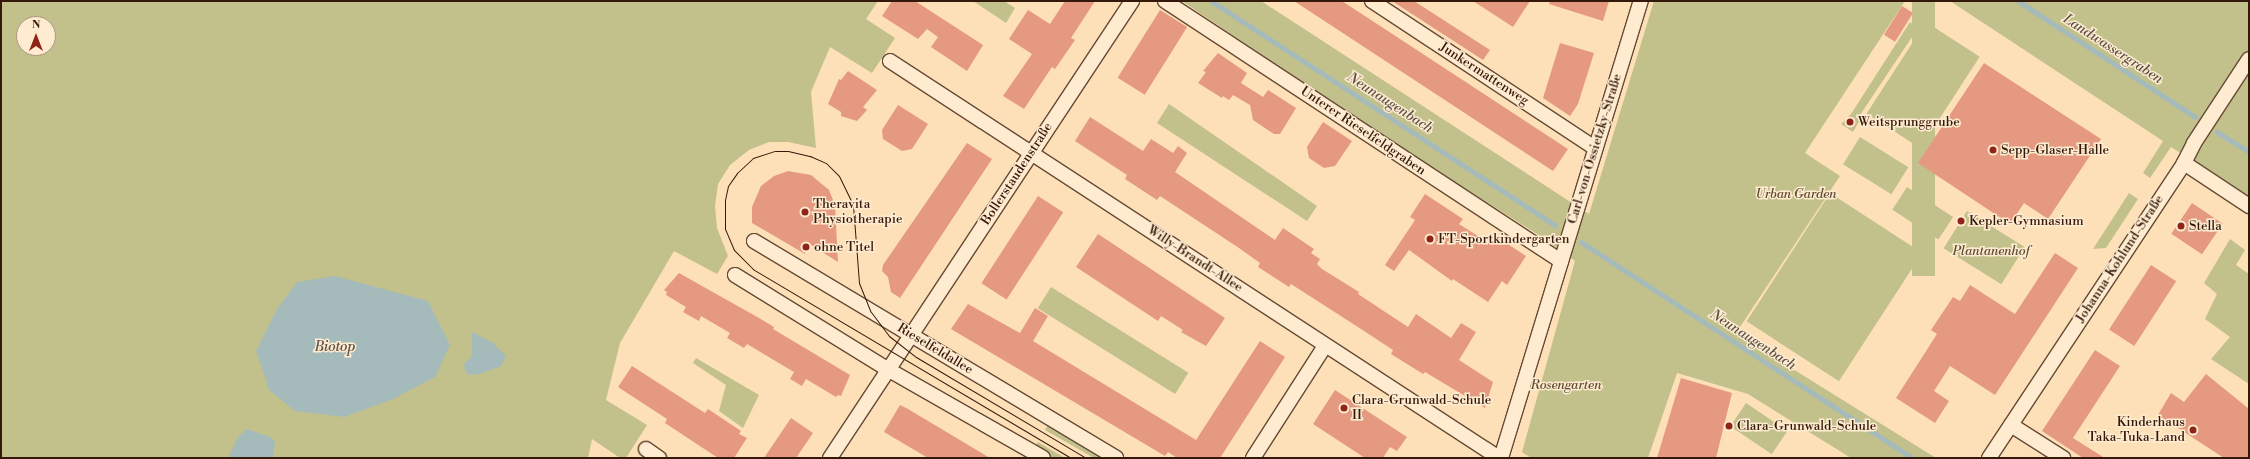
<!DOCTYPE html>
<meta charset="utf-8">
<style>
body{margin:0}
#map{position:relative;width:2250px;height:459px;overflow:hidden;background:#fde0b7;font-family:"Libre Bodoni",serif}
div>[style]{position:absolute}
.green>*{inset:0;background:#c2c18c;transform-origin:0 0}
.water>*{inset:0;background:#a5baba}
.stream>*{height:5px;margin:-2.5px;padding:0 2.5px;transform-origin:2.5px;border-radius:2.5px;background:#a5baba}
.building>*{inset:0;background:#e59980;transform-origin:0 0}
.roads{filter:drop-shadow(1px 0 #664a35) drop-shadow(-1px 0 #664a35) drop-shadow(0 1px #664a35) drop-shadow(0 -1px #664a35)}
.minor>*{height:14px;margin:-7px;padding:0 7px;transform-origin:7px;border-radius:7px;background:#feebd0}
.tram>*{height:1px;margin:-0.5px;padding:0 0.5px;transform-origin:0.5px;border-radius:0.5px;background:#34180a}
.dots>*{width:11px;height:11px;translate:-50% -50%;box-sizing:border-box;border:2px solid #feebd0;border-radius:50%}
span{translate:-50% -50%;white-space:nowrap;text-align:center;line-height:1.15;-webkit-text-stroke:3px #feebd0;paint-order:stroke}
.street-label{font-size:13px;color:#34180a}
.poi-label{font-size:13px;color:#34180a}
.left{translate:0 -50%;text-align:left}
.right{translate:-100% -50%;text-align:right}
.park-label{font-size:13px;color:#5f4b31;font-style:italic}
.water-label{font-size:14px;color:#5c5148;font-style:italic}
.frame{position:absolute;inset:0;border:2px solid #34180a;pointer-events:none}
.north{position:absolute;left:16px;top:16px;width:40px;height:40px;box-sizing:border-box;background:#feebd0;border:1px solid #ad9781;border-radius:50%;rotate:0deg;font-size:11px;font-weight:700;line-height:16px;text-align:center;color:#34180a}
.north::after{content:'';display:block;margin:auto;width:14px;height:18px;background:#8f2418;clip-path:polygon(50% 0,100% 100%,50% 72%,0 100%)}
</style>
<div id="map">
<div class="green">
<div style="clip-path:polygon(evenodd,1px 1px,878px 1px,866px 19px,895px 38px,872px 73px,830px 47px,811px 92px,816px 148px,788px 142px,769px 142px,749px 150px,730px 165px,718px 184px,715px 206px,717px 228px,728px 256px,717px 274px,674px 251px,620px 343px,606px 400px,647px 425px,626px 458px,620px 458px,592px 439px,588px 458px,1px 458px,1px 1px,24px 24px,48px 24px,48px 48px,24px 48px,24px 24px)"></div>
<div style="clip-path:polygon(973px 1px,1004px 1px,1015px 8px,1006px 23px)"></div>
<div style="clip-path:polygon(1182px 1px,1261px 1px,1589px 214px,1654px 1px,1905px 1px,1805px 153px,1840px 176px,1738px 330px,1772px 356px,1936px 458px,1851px 458px,1748px 394px,1677px 373px,1648px 458px,1531px 458px,1522px 452px,1575px 261px,1545px 239px,1372px 130px)"></div>
<div style="left:1912px;top:1px;width:23px;height:275px"></div>
<div style="clip-path:polygon(1950px 1px,2249px 1px,2249px 196px,2171px 147px,2150px 178px,2143px 173px,2163px 141px)"></div>
<div style="clip-path:polygon(1910px 22px,1918px 28px,1858px 118px,1860px 120px,1853px 132px,1841px 124px,1851px 114px)"></div>
<div style="left:1926px;top:22px;width:64px;height:109px;rotate:33deg"></div>
<div style="clip-path:polygon(1169px 104px,1317px 206px,1307px 221px,1157px 123px)"></div>
<div style="left:1860px;top:137px;width:57px;height:32px;rotate:32deg"></div>
<div style="left:1907px;top:187px;width:55px;height:27px;rotate:33deg"></div>
<div style="left:1830px;top:193px;width:110px;height:153px;rotate:33deg"></div>
<div style="clip-path:polygon(2129px 193px,2138px 199px,2106px 248px,2093px 249px)"></div>
<div style="left:1967px;top:211px;width:68px;height:44px;rotate:32deg"></div>
<div style="clip-path:polygon(2230px 239px,2245px 250px,2236px 265px,2249px 274px,2249px 384px,2211px 359px,2230px 337px,2205px 319px,2217px 294px,2204px 283px)"></div>
<div style="left:1051px;top:287px;width:162px;height:25px;rotate:32deg"></div>
<div style="clip-path:polygon(696px 358px,759px 395px,743px 428px,719px 411px,726px 385px,693px 363px)"></div>
<div style="left:1746px;top:403px;width:50px;height:28px;rotate:34deg"></div>
<div style="clip-path:polygon(1049px 423px,1107px 458px,1094px 458px,1045px 430px)"></div>
<div style="clip-path:polygon(1038px 442px,1065px 458px,1050px 458px,1034px 448px)"></div>
</div>
<div class="water">
<div style="clip-path:polygon(335px 276px,428px 301px,450px 345px,435px 377px,393px 399px,344px 417px,295px 411px,269px 390px,256px 351px,277px 309px,297px 282px)"></div>
<div style="clip-path:polygon(472px 332px,493px 343px,506px 356px,501px 366px,479px 374px,469px 375px,465px 371px,464px 364px,472px 356px)"></div>
<div style="clip-path:polygon(247px 429px,270px 437px,275px 442px,273px 458px,228px 458px,238px 437px)"></div>
</div>
<div class="stream">
<div style="left:1211px;top:1px;width:411px;rotate:33.1deg"></div>
<div style="left:2018px;top:1px;width:212px;rotate:33.2deg"></div>
<div style="left:2217px;top:132px;width:38px;rotate:32deg"></div>
<div style="left:1581px;top:242px;width:395px;rotate:33.1deg"></div>
</div>
<div class="building">
<div style="clip-path:polygon(892px 1px,915px 1px,983px 45px,967px 71px,931px 47px,938px 37px,927px 29px,918px 39px,882px 16px)"></div>
<div style="clip-path:polygon(1065px 1px,1095px 1px,1071px 38px,1075px 40px,1055px 69px,1052px 67px,1024px 109px,1003px 96px,1032px 54px,1009px 39px,1028px 10px,1050px 24px)"></div>
<div style="clip-path:polygon(1294px 1px,1342px 1px,1568px 149px,1553px 171px)"></div>
<div style="clip-path:polygon(1392px 1px,1414px 1px,1490px 50px,1483px 60px)"></div>
<div style="clip-path:polygon(1473px 1px,1530px 1px,1513px 27px)"></div>
<div style="clip-path:polygon(1550px 1px,1609px 1px,1603px 21px,1549px 4px)"></div>
<div style="left:1902px;top:6px;width:13px;height:34px;rotate:32deg"></div>
<div style="left:1160px;top:10px;width:32px;height:80px;rotate:32deg"></div>
<div style="clip-path:polygon(1560px 43px,1594px 53px,1578px 104px,1570px 116px,1543px 98px)"></div>
<div style="clip-path:polygon(1218px 53px,1247px 73px,1241px 83px,1263px 97px,1268px 90px,1296px 108px,1280px 134px,1274px 134px,1253px 120px,1250px 105px,1233px 95px,1229px 100px,1223px 96px,1222px 98px,1198px 83px,1206px 72px,1203px 71px)"></div>
<div style="clip-path:polygon(1984px 63px,2101px 139px,2048px 219px,2024px 203px,2010px 224px,1918px 163px)"></div>
<div style="clip-path:polygon(848px 71px,877px 90px,863px 107px,867px 110px,857px 121px,841px 116px,841px 112px,828px 104px,839px 79px,841px 80px)"></div>
<div style="clip-path:polygon(898px 105px,928px 124px,912px 149px,902px 151px,883px 139px,882px 130px)"></div>
<div style="clip-path:polygon(1090px 117px,1143px 151px,1151px 139px,1173px 153px,1178px 146px,1187px 153px,1175px 172px,1275px 240px,1283px 228px,1314px 249px,1311px 253px,1320px 259px,1317px 264px,1322px 269px,1359px 292px,1358px 294px,1408px 327px,1416px 314px,1451px 338px,1461px 323px,1476px 332px,1459px 360px,1493px 382px,1485px 408px,1425px 372px,1423px 374px,1391px 354px,1393px 350px,1361px 329px,1291px 284px,1289px 287px,1258px 267px,1260px 263px,1239px 248px,1160px 196px,1157px 200px,1125px 179px,1127px 175px,1075px 141px)"></div>
<div style="clip-path:polygon(1323px 122px,1352px 141px,1335px 166px,1324px 168px,1309px 158px,1307px 147px)"></div>
<div style="clip-path:polygon(967px 143px,992px 159px,900px 298px,891px 292px,888px 277px,882px 271px,883px 265px)"></div>
<div style="clip-path:polygon(788px 171px,811px 175px,829px 190px,835px 205px,838px 262px,808px 243px,805px 254px,752px 223px,752px 207px,761px 186px,774px 176px)"></div>
<div style="clip-path:polygon(1425px 194px,1463px 219px,1459px 224px,1492px 245px,1497px 237px,1526px 256px,1507px 285px,1502px 281px,1488px 302px,1453px 279px,1452px 281px,1409px 250px,1394px 271px,1385px 265px,1415px 220px,1410px 217px)"></div>
<div style="left:1038px;top:196px;width:30px;height:104px;rotate:33deg"></div>
<div style="left:2192px;top:203px;width:37px;height:37px;rotate:34deg"></div>
<div style="clip-path:polygon(1098px 234px,1225px 318px,1206px 346px,1181px 332px,1183px 330px,1161px 316px,1158px 321px,1076px 267px)"></div>
<div style="clip-path:polygon(2055px 253px,2078px 268px,1995px 395px,1950px 366px,1934px 391px,1949px 401px,1935px 423px,1896px 398px,1937px 334px,1931px 330px,1953px 297px,1960px 301px,1970px 285px,2015px 314px)"></div>
<div style="left:2151px;top:265px;width:30px;height:77px;rotate:33deg"></div>
<div style="clip-path:polygon(679px 273px,759px 318px,774px 327px,773px 329px,850px 375px,841px 396px,838px 395px,836px 397px,806px 379px,802px 386px,790px 379px,794px 372px,747px 344px,744px 348px,727px 338px,730px 333px,701px 316px,699px 321px,683px 312px,686px 307px,666px 295px,667px 292px,664px 290px)"></div>
<div style="clip-path:polygon(968px 304px,1020px 333px,1035px 308px,1048px 316px,1033px 341px,1196px 440px,1260px 341px,1285px 357px,1220px 458px,1177px 458px,1168px 452px,1165px 456px,951px 329px)"></div>
<div style="clip-path:polygon(2095px 350px,2120px 366px,2073px 438px,2103px 457px,2083px 458px,2042px 431px)"></div>
<div style="clip-path:polygon(632px 366px,705px 413px,708px 409px,741px 431px,739px 434px,747px 438px,734px 458px,718px 458px,665px 423px,667px 419px,618px 387px)"></div>
<div style="clip-path:polygon(2206px 374px,2249px 409px,2249px 458px,2224px 458px,2158px 415px,2171px 393px,2184px 402px)"></div>
<div style="clip-path:polygon(1681px 378px,1732px 393px,1716px 458px,1657px 458px)"></div>
<div style="clip-path:polygon(1335px 390px,1407px 437px,1397px 451px,1390px 447px,1383px 458px,1365px 458px,1313px 424px)"></div>
<div style="clip-path:polygon(900px 405px,908px 409px,990px 458px,928px 458px,884px 432px)"></div>
<div style="clip-path:polygon(791px 418px,813px 433px,796px 458px,764px 458px)"></div>
</div>
<div class="roads">
<div class="minor">
<div style="left:1165px;top:1px;width:474px;rotate:33.3deg"></div>
<div style="left:1372px;top:1px;width:267px;rotate:33.4deg"></div>
<div style="left:890px;top:61px;width:727px;rotate:33.1deg"></div>
<div style="left:2184px;top:163px;width:78px;rotate:33.5deg"></div>
<div style="left:754px;top:241px;width:422px;rotate:30.9deg"></div>
<div style="left:735px;top:275px;width:181px;rotate:31.7deg"></div>
<div style="left:889px;top:370px;width:177px;rotate:29.7deg"></div>
<div style="left:2011px;top:425px;width:62px;rotate:32.4deg"></div>
<div style="left:646px;top:449px;width:16px;rotate:35deg"></div>
<div style="left:830px;top:458px;width:548px;rotate:-56.54deg"></div>
<div style="left:1253px;top:458px;width:133px;rotate:-57.3deg"></div>
<div style="left:1501px;top:458px;width:478px;rotate:-73deg"></div>
<div style="left:1989px;top:458px;width:354px;rotate:-56.5deg"></div>
<div style="left:2184px;top:163px;width:22px;rotate:-63deg"></div>
<div style="left:2194px;top:143px;width:100px;rotate:-56.8deg"></div>
</div>
</div>
<div class="tram">
<div style="left:1071px;top:458px;width:370px;rotate:-149.3deg"></div>
<div style="left:753px;top:269px;width:27px;rotate:-135deg"></div>
<div style="left:734px;top:250px;width:23px;rotate:-113deg"></div>
<div style="left:725px;top:229px;width:29px;rotate:-90deg"></div>
<div style="left:725px;top:200px;width:14px;rotate:-78deg"></div>
<div style="left:728px;top:186px;width:16px;rotate:-55deg"></div>
<div style="left:737px;top:173px;width:22px;rotate:-43deg"></div>
<div style="left:753px;top:158px;width:23px;rotate:-18deg"></div>
<div style="left:775px;top:151px;width:13px"></div>
<div style="left:788px;top:151px;width:23px;rotate:13deg"></div>
<div style="left:810px;top:156px;width:17px;rotate:24deg"></div>
<div style="left:826px;top:163px;width:18px;rotate:45deg"></div>
<div style="left:839px;top:176px;width:32px;rotate:64deg"></div>
<div style="left:853px;top:205px;width:78px;rotate:85.6deg"></div>
<div style="left:859px;top:283px;width:31px;rotate:68deg"></div>
<div style="left:871px;top:312px;width:30px;rotate:53deg"></div>
<div style="left:889px;top:336px;width:34px;rotate:38deg"></div>
<div style="left:916px;top:357px;width:198px;rotate:30.7deg"></div>
</div>
<div class="dots">
<div style="left:1850px;top:122px;background:#8f2418"></div>
<div style="left:1993px;top:150px;background:#8f2418"></div>
<div style="left:805px;top:212px;background:#8f2418"></div>
<div style="left:1961px;top:221px;background:#8f2418"></div>
<div style="left:2181px;top:226px;background:#8f2418"></div>
<div style="left:1430px;top:239px;background:#8f2418"></div>
<div style="left:806px;top:247px;background:#8f2418"></div>
<div style="left:1344px;top:408px;background:#8f2418"></div>
<div style="left:1729px;top:426px;background:#8f2418"></div>
<div style="left:2193px;top:430px;background:#8f2418"></div>
</div>
<div class="street-label">
<span style="left:1484px;top:74px;rotate:33deg">Junkermattenweg</span>
<span style="left:1363px;top:131px;rotate:34deg">Unterer Rieselfeldgraben</span>
<span style="left:1595px;top:149px;rotate:-73deg">Carl-von-Ossietzky-Straße</span>
<span style="left:1017px;top:174px;rotate:-57deg">Bollerstaudenstraße</span>
<span style="left:1195px;top:259px;rotate:33deg">Willy-Brandt-Allee</span>
<span style="left:2120px;top:259px;rotate:-57deg">Johanna-Kohlund-Straße</span>
<span style="left:935px;top:349px;rotate:31deg">Rieselfeldallee</span>
</div>
<div class="poi-label">
<span class="left" style="left:1858px;top:122px">Weitsprunggrube</span>
<span class="left" style="left:2001px;top:150px">Sepp-Glaser-Halle</span>
<span class="left" style="left:813px;top:212px">Theravita<br>Physiotherapie</span>
<span class="left" style="left:1969px;top:221px">Kepler-Gymnasium</span>
<span class="left" style="left:2189px;top:226px">Stella</span>
<span class="left" style="left:1438px;top:239px">FT-Sportkindergarten</span>
<span class="left" style="left:814px;top:247px">ohne Titel</span>
<span class="left" style="left:1352px;top:408px">Clara-Grunwald-Schule<br>II</span>
<span class="right" style="left:2185px;top:430px">Kinderhaus<br>Taka-Tuka-Land</span>
<span class="left" style="left:1737px;top:426px">Clara-Grunwald-Schule</span>
</div>
<div class="park-label">
<span style="left:1796px;top:194px">Urban Garden</span>
<span style="left:1991px;top:251px">Plantanenhof</span>
<span style="left:1566px;top:385px">Rosengarten</span>
</div>
<div class="water-label">
<span style="left:2113px;top:49px;rotate:33deg">Landwassergraben</span>
<span style="left:1390px;top:103px;rotate:33deg">Neunaugenbach</span>
<span style="left:1753px;top:340px;rotate:33deg">Neunaugenbach</span>
<span style="left:335px;top:347px">Biotop</span>
</div>
<div class="frame"></div>
<div class="north">N</div>
</div>
